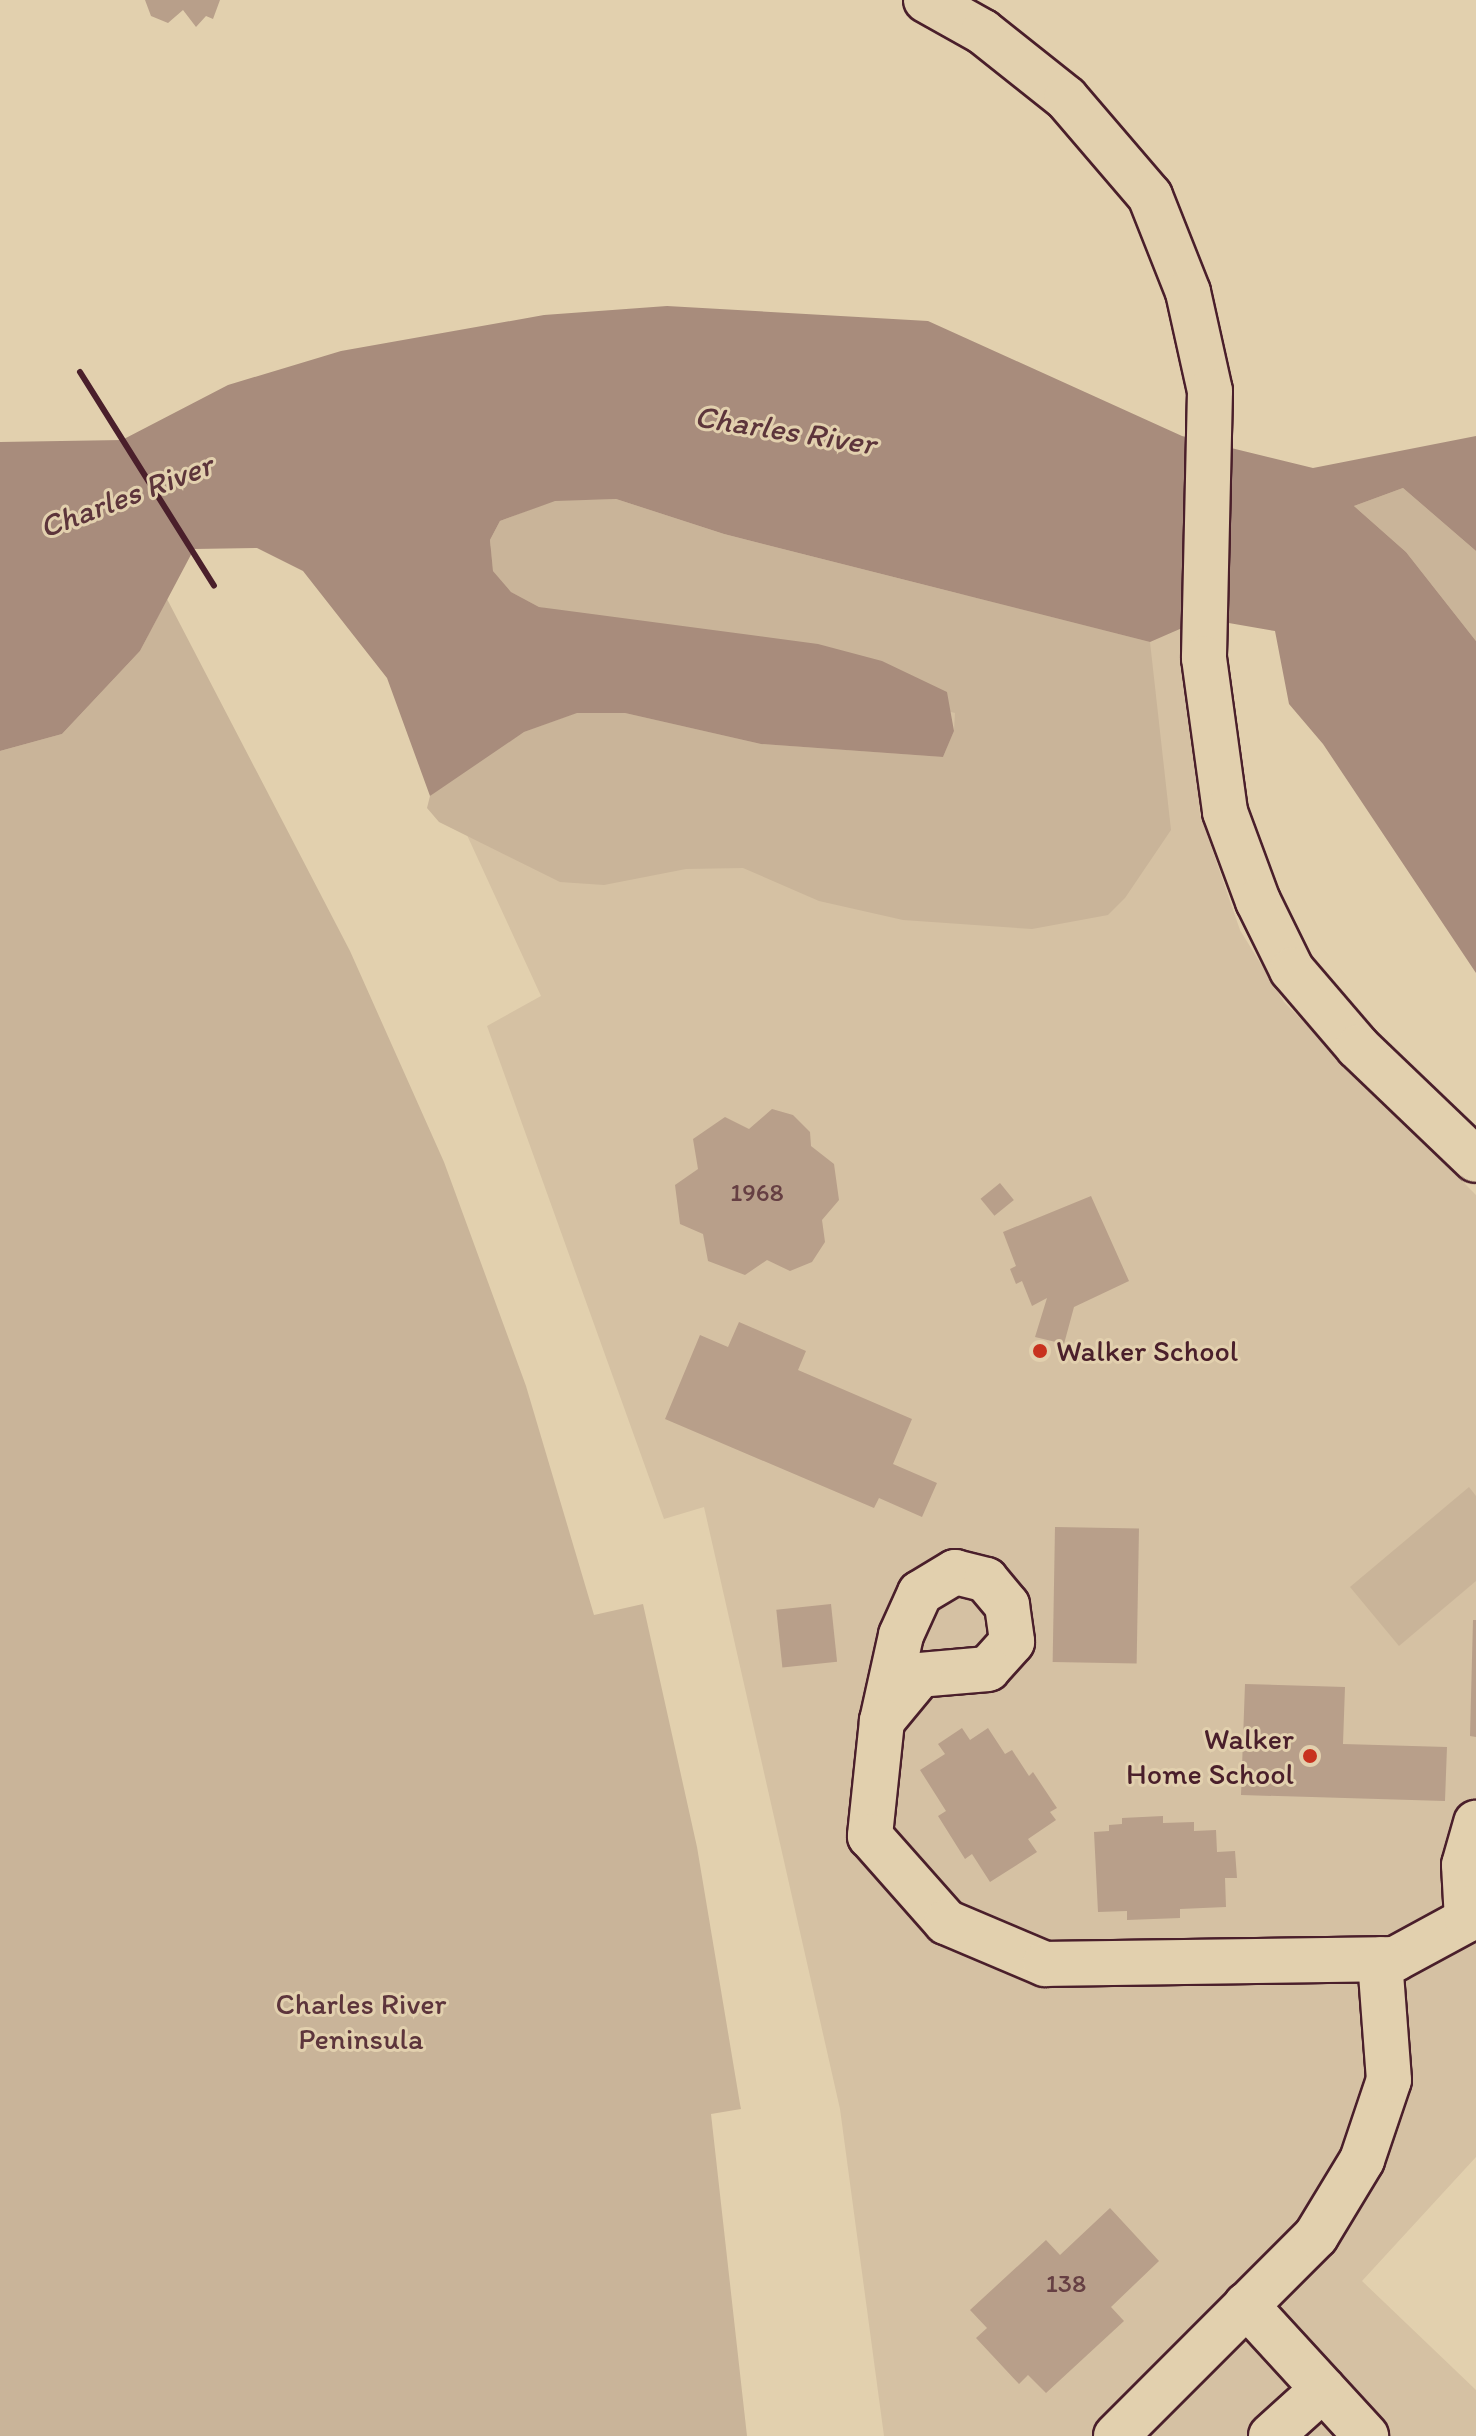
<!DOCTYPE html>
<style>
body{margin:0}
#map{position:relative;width:1476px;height:2436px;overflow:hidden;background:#e2d0ae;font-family:Itim,sans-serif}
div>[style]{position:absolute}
.built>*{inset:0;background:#d5c1a3}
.green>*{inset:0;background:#c9b499}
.water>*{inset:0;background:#a88c7c}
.building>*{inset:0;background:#b89f8a;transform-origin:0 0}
.roads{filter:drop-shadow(2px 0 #4a1f2b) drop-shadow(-2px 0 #4a1f2b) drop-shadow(0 2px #4a1f2b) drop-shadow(0 -2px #4a1f2b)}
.minor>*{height:44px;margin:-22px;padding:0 22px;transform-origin:22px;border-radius:22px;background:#e2d0ae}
.major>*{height:44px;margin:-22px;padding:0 22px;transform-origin:22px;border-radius:22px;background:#e2d0ae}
.rail>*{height:6px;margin:-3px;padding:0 3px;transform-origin:3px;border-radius:3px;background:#4a1f2b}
.dots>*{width:22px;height:22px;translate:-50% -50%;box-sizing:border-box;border:4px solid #e2d0ae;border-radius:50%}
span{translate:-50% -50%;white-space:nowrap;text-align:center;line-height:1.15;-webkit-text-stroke:6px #e2d0ae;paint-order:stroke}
.number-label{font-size:26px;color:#663f43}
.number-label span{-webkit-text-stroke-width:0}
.poi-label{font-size:30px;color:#4a1f2b}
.left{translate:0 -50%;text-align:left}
.right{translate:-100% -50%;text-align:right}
.park-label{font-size:30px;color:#5d353c}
.water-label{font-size:32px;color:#5d353b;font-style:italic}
</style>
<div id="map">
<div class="built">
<div style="clip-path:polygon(328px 533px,858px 576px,1056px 611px,1197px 618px,1194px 737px,1200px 814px,1240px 930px,1284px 1002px,1476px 1195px,1476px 2157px,1362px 2281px,1476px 2390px,1476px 2436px,884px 2436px,840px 2109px,704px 1507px,664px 1519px,487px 1026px,541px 996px)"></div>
</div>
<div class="green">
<div style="clip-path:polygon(1403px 488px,1476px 551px,1476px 641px,1406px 552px,1354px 506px)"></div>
<div style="clip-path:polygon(616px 499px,724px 534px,1150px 642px,1171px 830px,1125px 898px,1108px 915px,1032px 929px,903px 920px,819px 901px,743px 868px,686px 869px,604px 885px,560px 882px,439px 822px,427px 808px,430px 796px,449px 780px,524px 732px,576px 713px,625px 713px,761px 744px,943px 757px,954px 731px,955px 713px,603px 619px,539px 607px,511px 592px,493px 571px,490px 540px,500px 521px,555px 500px)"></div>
<div style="clip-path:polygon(167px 599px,350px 951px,444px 1162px,526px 1386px,594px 1615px,643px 1604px,697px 1847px,740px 2104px,741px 2109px,711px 2114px,747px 2436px,0 2436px,0 751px,62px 734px,140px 651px)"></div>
<div style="clip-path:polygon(1469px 1487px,1476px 1496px,1476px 1581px,1399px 1646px,1350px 1587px)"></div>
</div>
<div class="water">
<div style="clip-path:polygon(667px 306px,928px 321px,1182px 436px,1313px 468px,1476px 436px,1476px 551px,1403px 488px,1354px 506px,1406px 552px,1476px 641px,1476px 973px,1323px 744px,1289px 704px,1275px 631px,1223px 622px,1189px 625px,1150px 642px,724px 534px,616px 499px,555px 501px,500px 521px,490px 540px,493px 571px,511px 592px,539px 607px,818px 644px,882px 661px,947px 692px,954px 731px,943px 757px,761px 744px,625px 713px,577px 713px,524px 732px,430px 796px,387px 678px,303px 571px,257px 548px,194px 549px,140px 651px,62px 734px,0 751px,0 442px,122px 440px,228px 385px,341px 351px,544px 315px)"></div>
</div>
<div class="building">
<div style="clip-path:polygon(145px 0,220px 0,213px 19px,206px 16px,196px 27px,183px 10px,168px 23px,151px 16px)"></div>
<div style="clip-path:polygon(772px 1109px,793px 1115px,810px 1132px,811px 1146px,834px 1164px,839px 1200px,822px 1220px,825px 1242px,812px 1262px,790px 1271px,767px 1260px,745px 1275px,708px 1261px,703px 1234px,680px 1224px,675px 1185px,698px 1169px,693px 1139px,725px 1117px,749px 1129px)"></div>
<div style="left:1000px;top:1183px;width:22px;height:25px;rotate:51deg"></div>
<div style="clip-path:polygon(1091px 1196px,1129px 1281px,1074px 1307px,1064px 1344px,1035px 1337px,1047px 1298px,1032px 1306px,1022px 1281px,1016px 1284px,1010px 1269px,1016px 1266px,1003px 1232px)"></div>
<div style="clip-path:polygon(739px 1322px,806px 1351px,798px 1370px,912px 1419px,893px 1464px,937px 1483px,922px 1517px,879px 1498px,874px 1508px,665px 1419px,700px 1335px,728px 1347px)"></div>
<div style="left:1055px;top:1527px;width:84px;height:135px;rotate:1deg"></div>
<div style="left:831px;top:1604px;width:58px;height:55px;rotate:84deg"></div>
<div style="clip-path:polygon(1473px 1620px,1476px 1620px,1476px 1737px,1470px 1736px)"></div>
<div style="clip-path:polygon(1245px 1684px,1345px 1687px,1343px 1744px,1447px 1747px,1445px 1801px,1241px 1795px)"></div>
<div style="clip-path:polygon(962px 1728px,970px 1740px,988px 1728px,1005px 1754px,1012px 1750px,1029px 1776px,1033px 1772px,1057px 1808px,1050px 1812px,1056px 1820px,1028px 1839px,1037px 1852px,990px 1882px,972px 1854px,965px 1859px,938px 1816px,946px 1811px,920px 1770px,945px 1754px,938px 1744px)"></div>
<div style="clip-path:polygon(1163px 1816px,1163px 1823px,1194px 1822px,1194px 1831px,1216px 1830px,1217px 1852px,1235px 1851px,1237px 1878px,1225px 1878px,1226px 1907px,1180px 1909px,1180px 1918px,1127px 1920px,1127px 1911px,1098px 1912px,1094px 1832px,1109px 1831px,1109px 1825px,1122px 1824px,1122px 1818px)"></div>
<div style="clip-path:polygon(1110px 2208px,1159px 2261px,1111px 2307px,1124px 2321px,1046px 2393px,1028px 2375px,1019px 2384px,976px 2338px,987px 2328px,970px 2310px,1046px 2240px,1060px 2255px)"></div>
</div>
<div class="roads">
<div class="minor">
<div style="left:882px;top:1721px;width:88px;rotate:-77.5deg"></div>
<div style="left:901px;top:1635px;width:46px;rotate:-65.7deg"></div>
<div style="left:920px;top:1593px;width:41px;rotate:-31deg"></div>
<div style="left:955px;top:1572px;width:32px;rotate:14deg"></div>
<div style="left:986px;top:1580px;width:33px;rotate:50deg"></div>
<div style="left:1007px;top:1605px;width:37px;rotate:82deg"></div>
<div style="left:1012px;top:1642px;width:36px;rotate:132deg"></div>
<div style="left:988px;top:1669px;width:68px;rotate:175deg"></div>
<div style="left:920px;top:1675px;width:60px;rotate:129.6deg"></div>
<div style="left:882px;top:1721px;width:116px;rotate:96deg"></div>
<div style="left:870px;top:1836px;width:115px;rotate:48.5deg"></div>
<div style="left:946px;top:1922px;width:108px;rotate:23deg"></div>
<div style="left:1045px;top:1964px;width:350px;rotate:-0.8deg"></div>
<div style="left:1395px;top:1959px;width:92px;rotate:-28.5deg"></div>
<div style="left:1467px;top:1920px;width:55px;rotate:-93.1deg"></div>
<div style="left:1464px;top:1865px;width:44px;rotate:-74.1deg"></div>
<div style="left:1246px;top:2305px;width:178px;rotate:47.5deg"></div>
<div style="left:1116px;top:2436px;width:283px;rotate:-45deg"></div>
<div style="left:1316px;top:2236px;width:89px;rotate:-58.8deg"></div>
<div style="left:1362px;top:2160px;width:84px;rotate:-71.4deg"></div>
<div style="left:1389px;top:2080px;width:121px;rotate:-94.3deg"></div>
<div style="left:1271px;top:2436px;width:70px;rotate:-42.1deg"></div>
</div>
<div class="major">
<div style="left:926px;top:0;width:65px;rotate:29.3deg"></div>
<div style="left:983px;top:32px;width:106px;rotate:38.5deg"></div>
<div style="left:1066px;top:98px;width:129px;rotate:49.4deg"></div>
<div style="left:1150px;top:196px;width:103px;rotate:68.4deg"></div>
<div style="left:1188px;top:292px;width:101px;rotate:77.5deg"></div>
<div style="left:1210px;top:391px;width:267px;rotate:91.3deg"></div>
<div style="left:1204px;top:658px;width:155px;rotate:82.2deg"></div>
<div style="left:1225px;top:812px;width:95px;rotate:69.7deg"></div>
<div style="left:1258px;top:901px;width:77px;rotate:63.8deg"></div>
<div style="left:1292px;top:970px;width:101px;rotate:49.4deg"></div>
<div style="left:1358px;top:1047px;width:163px;rotate:43.8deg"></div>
</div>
</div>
<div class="rail">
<div style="left:80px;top:372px;width:252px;rotate:57.9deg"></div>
</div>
<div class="dots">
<div style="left:1040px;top:1351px;background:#c8321e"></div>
<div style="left:1310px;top:1756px;background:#c8321e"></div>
</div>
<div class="number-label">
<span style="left:757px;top:1193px">1968</span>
<span style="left:1066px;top:2284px">138</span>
</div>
<div class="poi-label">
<span class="left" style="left:1056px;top:1351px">Walker School</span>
<span class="right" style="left:1294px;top:1756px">Walker<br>Home School</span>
</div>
<div class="park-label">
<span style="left:361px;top:2021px">Charles River<br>Peninsula</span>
</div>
<div class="water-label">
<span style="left:785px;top:430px;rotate:9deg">Charles River</span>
<span style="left:126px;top:496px;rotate:-21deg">Charles River</span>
</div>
</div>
